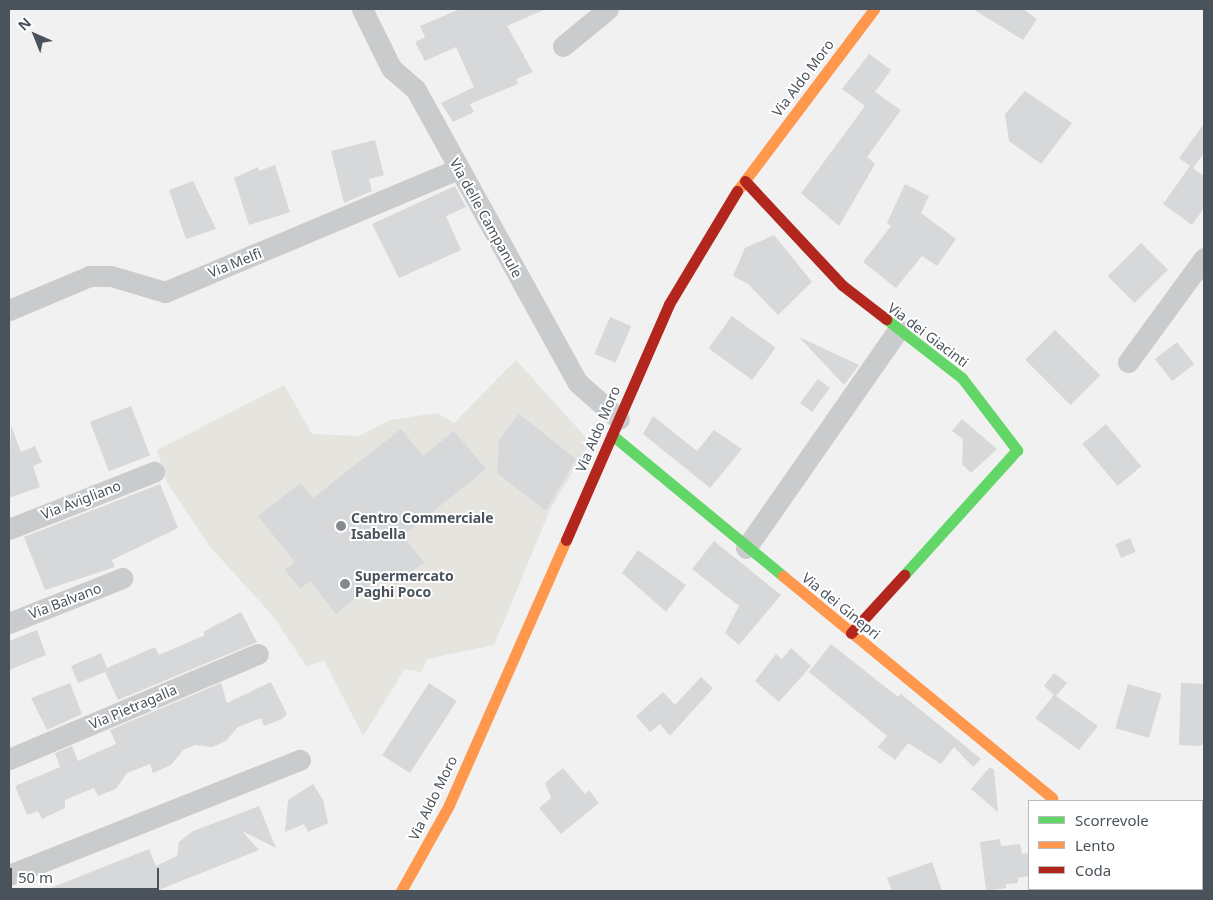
<!DOCTYPE html>
<style>
body{margin:0}
#map{position:relative;width:1213px;height:900px;overflow:hidden;background:#f1f1f1;font-family:"Noto Sans",sans-serif}
div>[style]{position:absolute}
.commercial>*{inset:0;background:#e5e4df}
.building>*{inset:0;background:#d7d8da;transform-origin:0 0}
.street>*{height:21px;margin:-10.5px;padding:0 10.5px;transform-origin:10.5px;border-radius:10.5px;background:#c9cbcc}
.fast>*{height:11px;margin:-5.5px;padding:0 5.5px;transform-origin:5.5px;border-radius:5.5px;background:#63d668}
.slow>*{height:11px;margin:-5.5px;padding:0 5.5px;transform-origin:5.5px;border-radius:5.5px;background:#ff974d}
.jam>*{height:11px;margin:-5.5px;padding:0 5.5px;transform-origin:5.5px;border-radius:5.5px;background:#b3261e}
.dots>*{width:14px;height:14px;translate:-50% -50%;box-sizing:border-box;border:2px solid #fff;border-radius:50%}
span{translate:-50% -50%;white-space:nowrap;text-align:center;line-height:1.15;-webkit-text-stroke:4px #fff;paint-order:stroke}
.street-label{font-size:14px;color:#4a535c}
.poi-label{font-size:14px;color:#4a535c;font-weight:700}
.left{translate:0 -50%;text-align:left}
.frame{position:absolute;inset:0;border:10px solid #4a535c;pointer-events:none}
.legend{position:absolute;left:1028px;top:800px;width:175px;height:90px;box-sizing:border-box;background:#fff;border:1px solid #b7babe;margin:0;padding:6px 9px;list-style:none;font-size:15px;color:#4a535c}
.legend li{display:flex;align-items:center;gap:10px;height:25px}
.legend b{width:25px;border:1px solid #b7babe}
.north{position:absolute;left:10px;top:10px;width:50px;height:50px;-webkit-text-stroke:4px #fff;paint-order:stroke;rotate:316deg;font-size:14px;font-weight:700;line-height:20px;text-align:center;color:#4a535c}
.north::after{content:'';display:block;margin:auto;width:18px;height:22px;background:#4a535c;clip-path:polygon(50% 0,100% 100%,50% 72%,0 100%)}
.scale{position:absolute;left:10px;top:868px;width:149px;height:22px;box-sizing:border-box;border:2px solid #4a535c;border-top:0;padding-left:6px;font-size:15px;line-height:18px;white-space:nowrap;color:#4a535c;-webkit-text-stroke:4px #fff;paint-order:stroke}
</style>
<div id="map">
<div class="commercial">
<div style="clip-path:polygon(516px 360px,590px 442px,550px 510px,494px 645px,427px 659px,421px 672px,405px 669px,363px 736px,324px 660px,307px 667px,273px 616px,211px 548px,167px 483px,157px 450px,284px 385px,312px 434px,359px 436px,390px 420px,437px 413px,454px 423px)"></div>
</div>
<div class="building">
<div style="clip-path:polygon(460px 9px,546px 9px,507px 26px,533px 72px,516px 79px,518px 84px,470px 104px,474px 112px,453px 122px,441px 103px,474px 87px,456px 47px,425px 61px,415px 42px,425px 37px,420px 26px)"></div>
<div style="clip-path:polygon(973px 9px,1023px 9px,1037px 19px,1023px 40px)"></div>
<div style="clip-path:polygon(869px 54px,891px 70px,875px 92px,901px 110px,867px 157px,875px 164px,839px 226px,801px 193px,865px 106px,842px 89px)"></div>
<div style="clip-path:polygon(1025px 91px,1072px 123px,1041px 164px,1009px 141px,1005px 114px)"></div>
<div style="clip-path:polygon(1204px 124px,1204px 153px,1193px 168px,1204px 176px,1204px 208px,1192px 225px,1163px 204px,1190px 166px,1179px 158px)"></div>
<div style="clip-path:polygon(375px 140px,384px 175px,369px 179px,372px 191px,344px 203px,331px 151px)"></div>
<div style="clip-path:polygon(275px 165px,290px 212px,249px 225px,234px 178px,258px 167px,259px 171px)"></div>
<div style="clip-path:polygon(193px 181px,216px 229px,186px 239px,169px 190px)"></div>
<div style="clip-path:polygon(905px 184px,929px 196px,921px 213px,956px 239px,937px 266px,922px 256px,896px 288px,863px 262px,891px 226px,887px 223px)"></div>
<div style="clip-path:polygon(455px 186px,466px 207px,446px 216px,461px 250px,399px 278px,372px 224px)"></div>
<div style="clip-path:polygon(774px 235px,812px 282px,778px 315px,748px 284px,733px 276px,745px 248px)"></div>
<div style="left:1141px;top:243px;width:38px;height:47px;rotate:45deg"></div>
<div style="left:732px;top:316px;width:54px;height:40px;rotate:36deg"></div>
<div style="left:610px;top:317px;width:23px;height:40px;rotate:23deg"></div>
<div style="left:1055px;top:330px;width:64px;height:42px;rotate:45deg"></div>
<div style="clip-path:polygon(799px 337px,859px 365px,844px 385px)"></div>
<div style="left:1177px;top:342px;width:28px;height:28px;rotate:52deg"></div>
<div style="left:818px;top:379px;width:15px;height:30px;rotate:37deg"></div>
<div style="left:131px;top:406px;width:53px;height:44px;rotate:69deg"></div>
<div style="clip-path:polygon(519px 414px,576px 459px,546px 511px,497px 473px,499px 440px)"></div>
<div style="clip-path:polygon(653px 416px,697px 451px,714px 430px,742px 449px,710px 488px,643px 434px)"></div>
<div style="clip-path:polygon(962px 419px,997px 449px,971px 473px,962px 464px,963px 439px,952px 431px)"></div>
<div style="left:1106px;top:424px;width:55px;height:31px;rotate:50deg"></div>
<div style="clip-path:polygon(11px 425px,21px 452px,35px 446px,42px 462px,33px 466px,40px 487px,9px 498px)"></div>
<div style="clip-path:polygon(401px 429px,423px 456px,454px 431px,486px 469px,403px 536px,424px 562px,395px 585px,386px 573px,336px 614px,310px 581px,300px 589px,285px 570px,295px 562px,258px 516px,300px 483px,313px 498px)"></div>
<div style="clip-path:polygon(160px 484px,178px 528px,112px 560px,115px 567px,45px 590px,24px 537px)"></div>
<div style="left:1130px;top:538px;width:15px;height:16px;rotate:67deg"></div>
<div style="clip-path:polygon(714px 541px,781px 595px,739px 645px,725px 633px,739px 606px,692px 569px)"></div>
<div style="clip-path:polygon(638px 550px,686px 585px,666px 612px,622px 573px)"></div>
<div style="clip-path:polygon(241px 612px,257px 642px,118px 700px,105px 672px,78px 683px,71px 666px,101px 653px,107px 668px,155px 647px,159px 655px,205px 635px,203px 632px)"></div>
<div style="clip-path:polygon(37px 630px,46px 655px,9px 670px,9px 641px)"></div>
<div style="clip-path:polygon(831px 644px,898px 697px,901px 694px,981px 759px,973px 767px,954px 747px,941px 764px,908px 743px,895px 760px,878px 747px,887px 736px,809px 672px)"></div>
<div style="clip-path:polygon(791px 648px,811px 666px,779px 702px,755px 681px,776px 654px,782px 659px)"></div>
<div style="clip-path:polygon(1054px 673px,1067px 683px,1056px 696px,1098px 726px,1079px 750px,1035px 718px,1054px 695px,1044px 686px)"></div>
<div style="clip-path:polygon(701px 677px,713px 688px,670px 736px,660px 724px,650px 732px,636px 716px,663px 692px,675px 705px)"></div>
<div style="clip-path:polygon(271px 682px,287px 714px,282px 719px,264px 726px,261px 718px,238px 727px,226px 741px,212px 747px,195px 745px,183px 750px,171px 765px,153px 773px,150px 764px,127px 773px,116px 789px,98px 796px,94px 788px,65px 800px,65px 808px,42px 819px,38px 811px,27px 815px,15px 786px,60px 767px,55px 753px,72px 746px,78px 761px,116px 744px,110px 730px,221px 683px,227px 703px)"></div>
<div style="clip-path:polygon(70px 683px,82px 714px,47px 730px,31px 698px)"></div>
<div style="left:429px;top:683px;width:33px;height:86px;rotate:33deg"></div>
<div style="clip-path:polygon(1181px 683px,1204px 684px,1204px 743px,1200px 746px,1179px 745px)"></div>
<div style="left:1128px;top:684px;width:35px;height:46px;rotate:16deg"></div>
<div style="clip-path:polygon(990px 767px,994px 770px,998px 812px,971px 789px)"></div>
<div style="clip-path:polygon(563px 768px,585px 794px,589px 790px,599px 803px,561px 834px,539px 808px,551px 798px,545px 783px)"></div>
<div style="clip-path:polygon(313px 784px,323px 800px,328px 823px,308px 832px,304px 824px,285px 832px,288px 800px)"></div>
<div style="clip-path:polygon(259px 806px,276px 848px,242px 831px,259px 850px,156px 891px,43px 891px,149px 849px,156px 866px,177px 856px,179px 842px,193px 831px)"></div>
<div style="clip-path:polygon(1000px 839px,1001px 846px,1020px 844px,1022px 854px,1029px 853px,1029px 876px,1018px 878px,1018px 883px,1006px 884px,1006px 888px,986px 891px,980px 842px)"></div>
<div style="clip-path:polygon(932px 862px,942px 891px,892px 891px,887px 878px)"></div>
</div>
<div class="street">
<div style="left:362px;top:9px;width:66px;rotate:63.8deg"></div>
<div style="left:391px;top:68px;width:33px;rotate:41deg"></div>
<div style="left:416px;top:90px;width:333px;rotate:61.1deg"></div>
<div style="left:577px;top:382px;width:56px;rotate:41.4deg"></div>
<div style="left:563px;top:46px;width:58px;rotate:-39.4deg"></div>
<div style="left:9px;top:310px;width:88px;rotate:-22.8deg"></div>
<div style="left:90px;top:276px;width:21px"></div>
<div style="left:111px;top:276px;width:56px;rotate:16.5deg"></div>
<div style="left:165px;top:292px;width:318px;rotate:-22.8deg"></div>
<div style="left:1128px;top:362px;width:129px;rotate:-53.8deg"></div>
<div style="left:9px;top:529px;width:156px;rotate:-21.5deg"></div>
<div style="left:746px;top:548px;width:266px;rotate:-55.1deg"></div>
<div style="left:9px;top:623px;width:122px;rotate:-21.7deg"></div>
<div style="left:9px;top:759px;width:270px;rotate:-22.9deg"></div>
<div style="left:9px;top:875px;width:313px;rotate:-21.6deg"></div>
</div>
<div class="fast">
<div style="left:886px;top:319px;width:96px;rotate:37.8deg"></div>
<div style="left:962px;top:378px;width:91px;rotate:52.6deg"></div>
<div style="left:1017px;top:450px;width:169px;rotate:132.1deg"></div>
<div style="left:612px;top:435px;width:222px;rotate:39.5deg"></div>
</div>
<div class="slow">
<div style="left:737px;top:191px;width:228px;rotate:-53deg"></div>
<div style="left:783px;top:576px;width:349px;rotate:39.5deg"></div>
<div style="left:401px;top:891px;width:98px;rotate:-60.8deg"></div>
<div style="left:449px;top:805px;width:290px;rotate:-66.2deg"></div>
</div>
<div class="jam">
<div style="left:745px;top:181px;width:142px;rotate:47deg"></div>
<div style="left:842px;top:285px;width:56px;rotate:37.7deg"></div>
<div style="left:566px;top:540px;width:257px;rotate:-66.4deg"></div>
<div style="left:669px;top:304px;width:132px;rotate:-59deg"></div>
<div style="left:851px;top:633px;width:79px;rotate:-47.6deg"></div>
</div>
<div class="dots">
<div style="left:341px;top:526px;background:#848a90"></div>
<div style="left:345px;top:584px;background:#848a90"></div>
</div>
<div class="street-label">
<span style="left:803px;top:78px;rotate:-53deg">Via Aldo Moro</span>
<span style="left:486px;top:218px;rotate:61deg">Via delle Campanule</span>
<span style="left:235px;top:263px;rotate:-22deg">Via Melfi</span>
<span style="left:928px;top:335px;rotate:37deg">Via dei Giacinti</span>
<span style="left:598px;top:429px;rotate:-67deg">Via Aldo Moro</span>
<span style="left:81px;top:500px;rotate:-21deg">Via Avigliano</span>
<span style="left:65px;top:601px;rotate:-21deg">Via Balvano</span>
<span style="left:841px;top:606px;rotate:39deg">Via dei Ginepri</span>
<span style="left:133px;top:707px;rotate:-23deg">Via Pietragalla</span>
<span style="left:433px;top:798px;rotate:-64deg">Via Aldo Moro</span>
</div>
<div class="poi-label">
<span class="left" style="left:351px;top:526px">Centro Commerciale<br>Isabella</span>
<span class="left" style="left:355px;top:584px">Supermercato<br>Paghi Poco</span>
</div>
<div class="frame"></div>
<ul class="legend">
<li><b style="height:6px;background:#63d668"></b>Scorrevole</li>
<li><b style="height:6px;background:#ff974d"></b>Lento</li>
<li><b style="height:6px;background:#b3261e"></b>Coda</li>
</ul>
<div class="north">N</div>
<div class="scale">50 m</div>
</div>
